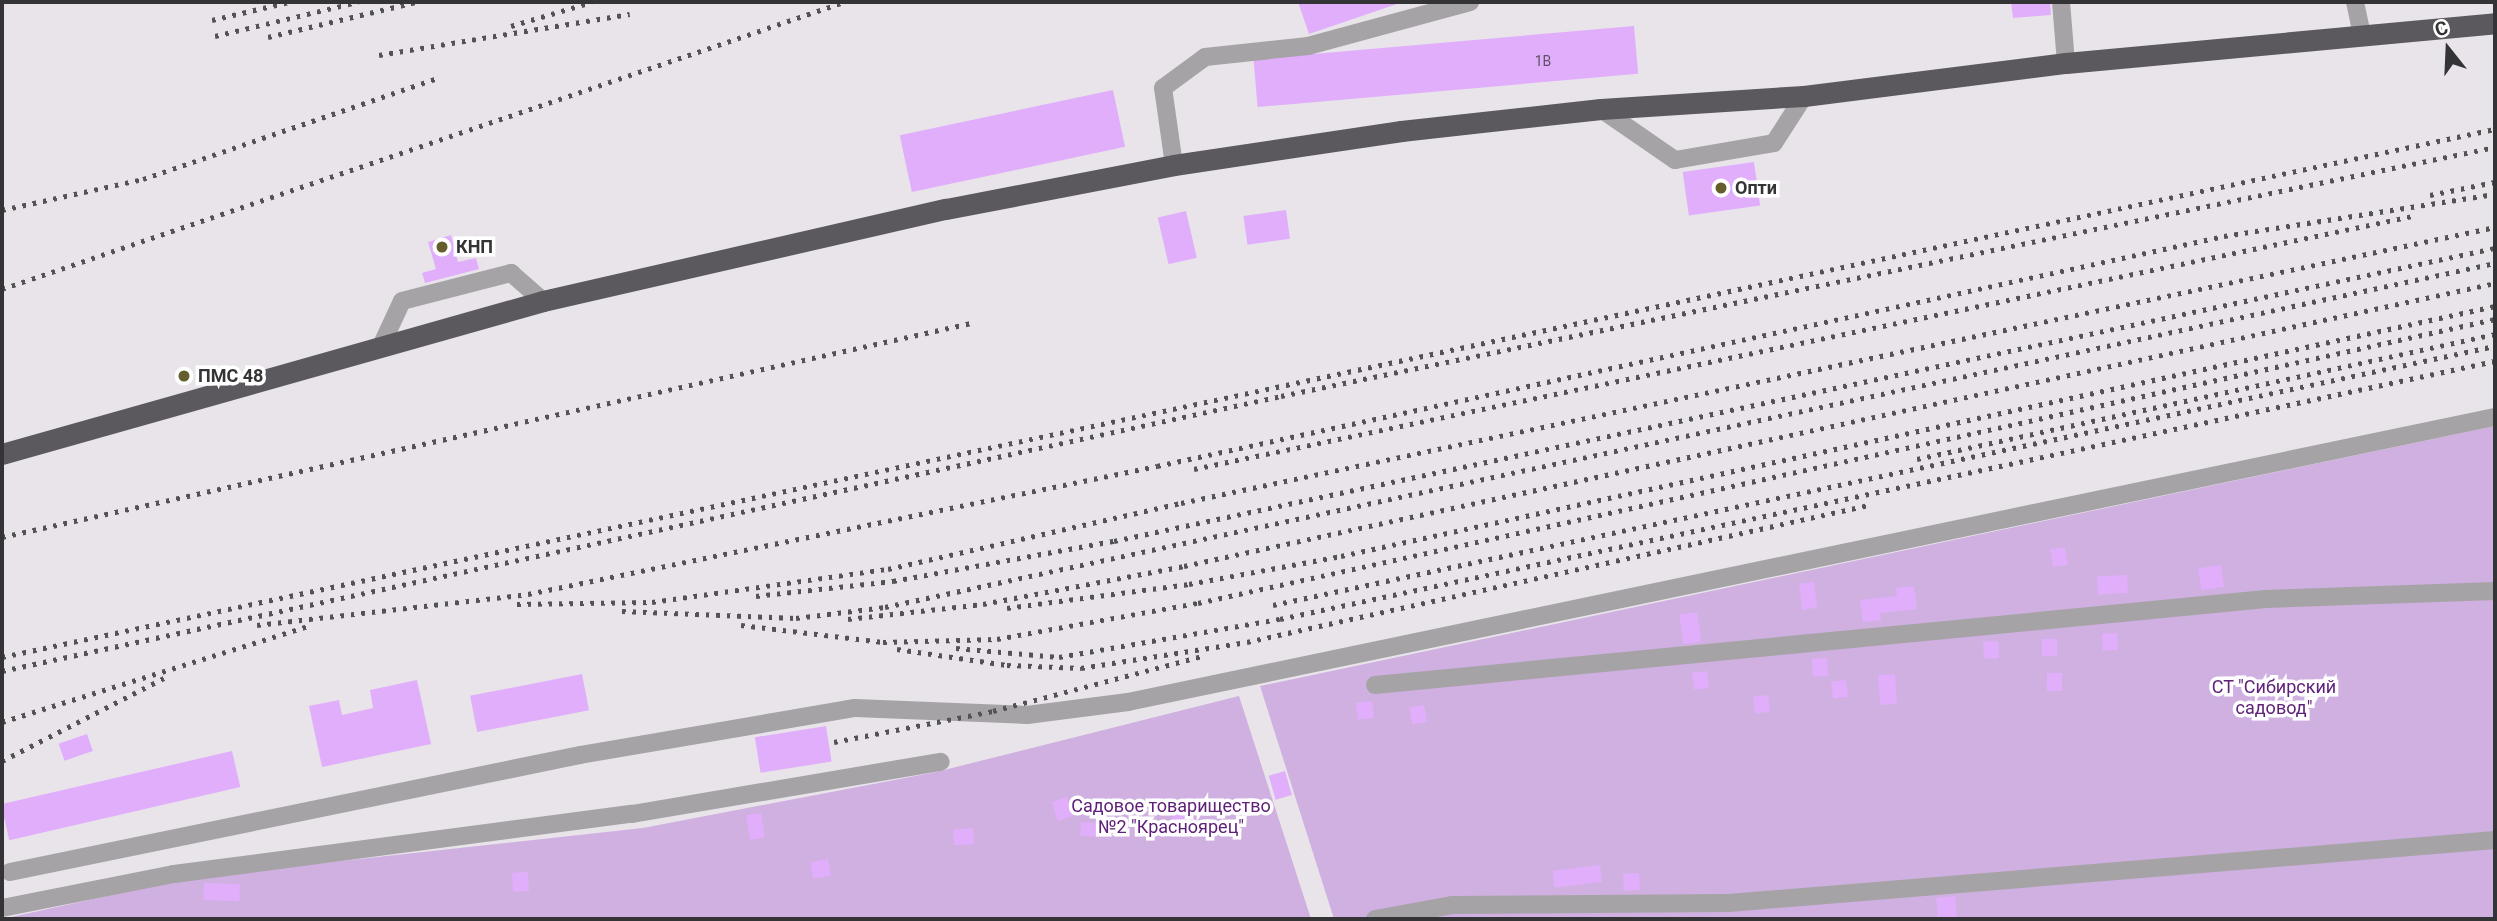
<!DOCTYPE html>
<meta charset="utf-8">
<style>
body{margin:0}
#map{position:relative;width:2497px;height:921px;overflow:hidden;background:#e8e4ea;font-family:Roboto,sans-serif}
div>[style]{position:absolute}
.green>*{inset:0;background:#cfb0e0}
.building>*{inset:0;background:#e1aefb;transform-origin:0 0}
.minor>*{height:18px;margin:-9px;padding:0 9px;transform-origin:9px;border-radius:9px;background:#a5a3a6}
.highway>*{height:21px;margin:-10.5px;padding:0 10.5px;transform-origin:10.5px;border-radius:10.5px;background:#5c595e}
.rail>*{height:5px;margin-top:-2.5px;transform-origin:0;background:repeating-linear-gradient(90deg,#545255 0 3.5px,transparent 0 10.5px)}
.dots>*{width:19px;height:19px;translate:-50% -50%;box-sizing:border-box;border:4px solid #fff;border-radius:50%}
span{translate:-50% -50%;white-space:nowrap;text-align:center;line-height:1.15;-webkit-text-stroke:7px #fff;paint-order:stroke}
.number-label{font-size:14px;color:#5f5266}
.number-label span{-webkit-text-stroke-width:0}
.poi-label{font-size:18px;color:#343335;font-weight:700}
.left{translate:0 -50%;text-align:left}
.park-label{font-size:18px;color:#5f2079}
.frame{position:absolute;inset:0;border:4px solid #343335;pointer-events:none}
.north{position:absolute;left:2413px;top:14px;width:70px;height:70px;-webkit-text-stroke:5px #fff;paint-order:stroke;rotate:342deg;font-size:19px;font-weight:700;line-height:28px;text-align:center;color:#343335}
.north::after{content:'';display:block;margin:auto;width:24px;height:32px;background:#343335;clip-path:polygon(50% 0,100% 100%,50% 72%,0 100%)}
</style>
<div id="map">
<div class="green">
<div style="clip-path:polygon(2495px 426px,2495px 919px,1334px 919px,1260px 686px)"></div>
<div style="clip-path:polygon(1239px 696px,1311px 919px,2px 919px,194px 877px,643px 828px,936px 772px)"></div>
</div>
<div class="building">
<div style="clip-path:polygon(1298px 2px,1396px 2px,1397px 4px,1309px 34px)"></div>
<div style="clip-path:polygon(2011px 2px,2050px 2px,2051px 15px,2013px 18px)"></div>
<div style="left:1634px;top:26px;width:48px;height:382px;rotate:85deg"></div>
<div style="left:1113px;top:90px;width:58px;height:218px;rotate:78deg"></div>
<div style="left:1754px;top:162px;width:44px;height:72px;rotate:82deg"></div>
<div style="left:1286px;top:210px;width:29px;height:43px;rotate:82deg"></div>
<div style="left:1186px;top:211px;width:48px;height:29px;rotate:77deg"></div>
<div style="clip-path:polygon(451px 235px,458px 262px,476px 258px,479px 269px,425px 283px,422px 273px,436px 269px,428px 242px)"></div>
<div style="left:2065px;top:547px;width:18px;height:15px;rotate:81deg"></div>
<div style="left:2221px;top:565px;width:22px;height:23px;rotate:82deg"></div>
<div style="left:2127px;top:575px;width:18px;height:30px;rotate:87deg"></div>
<div style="left:1814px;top:582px;width:26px;height:15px;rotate:83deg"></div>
<div style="clip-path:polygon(1914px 586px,1917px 609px,1880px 613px,1881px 620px,1863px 622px,1860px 600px,1897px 596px,1896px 588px)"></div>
<div style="left:1697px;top:612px;width:30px;height:18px;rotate:82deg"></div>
<div style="left:2117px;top:633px;width:17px;height:15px;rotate:87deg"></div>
<div style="left:2042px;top:639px;width:15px;height:17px"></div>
<div style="left:1998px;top:641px;width:17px;height:15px;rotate:87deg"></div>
<div style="left:1827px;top:658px;width:18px;height:15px;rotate:87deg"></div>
<div style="left:1707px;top:671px;width:17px;height:15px;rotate:83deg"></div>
<div style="left:2047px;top:673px;width:15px;height:18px"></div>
<div style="left:582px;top:674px;width:37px;height:114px;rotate:79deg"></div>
<div style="left:1895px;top:674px;width:30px;height:17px;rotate:86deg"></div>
<div style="clip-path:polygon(417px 680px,431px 744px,322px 767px,309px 706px,339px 700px,342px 715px,373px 708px,370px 690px)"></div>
<div style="left:1846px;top:680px;width:17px;height:15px;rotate:83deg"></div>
<div style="left:1768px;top:695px;width:17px;height:15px;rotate:83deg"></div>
<div style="left:1372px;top:701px;width:17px;height:16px;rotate:83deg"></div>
<div style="left:1424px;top:705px;width:17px;height:15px;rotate:80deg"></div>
<div style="left:826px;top:726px;width:36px;height:72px;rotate:81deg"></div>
<div style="left:87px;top:734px;width:18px;height:30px;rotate:71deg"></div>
<div style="left:232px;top:751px;width:37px;height:237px;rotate:77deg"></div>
<div style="left:1285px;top:771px;width:25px;height:17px;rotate:74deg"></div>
<div style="left:1067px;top:797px;width:20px;height:16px;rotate:72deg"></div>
<div style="left:761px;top:813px;width:25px;height:15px;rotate:81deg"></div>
<div style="left:1173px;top:814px;width:18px;height:19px;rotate:3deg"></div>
<div style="left:1081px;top:822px;width:17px;height:14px;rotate:3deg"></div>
<div style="left:973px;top:828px;width:16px;height:20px;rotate:86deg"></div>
<div style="left:828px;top:859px;width:17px;height:18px;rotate:80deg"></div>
<div style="left:1600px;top:865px;width:17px;height:48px;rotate:83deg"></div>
<div style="left:528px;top:872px;width:19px;height:16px;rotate:87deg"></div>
<div style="left:1639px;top:873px;width:17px;height:16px;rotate:87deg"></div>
<div style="left:204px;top:883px;width:36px;height:17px;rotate:2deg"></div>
<div style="left:1955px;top:896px;width:23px;height:19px;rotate:85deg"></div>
</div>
<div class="minor">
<div style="left:2061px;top:2px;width:61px;rotate:85.3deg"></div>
<div style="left:2355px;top:2px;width:35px;rotate:78deg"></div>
<div style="left:1601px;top:109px;width:90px;rotate:34.6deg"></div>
<div style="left:1675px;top:160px;width:100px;rotate:-9.7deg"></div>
<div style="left:1774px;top:143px;width:56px;rotate:-57.4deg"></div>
<div style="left:1174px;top:165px;width:78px;rotate:-98.1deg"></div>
<div style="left:1163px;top:88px;width:52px;rotate:-36.4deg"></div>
<div style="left:1205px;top:57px;width:104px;rotate:-6.1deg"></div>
<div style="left:1308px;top:46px;width:168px;rotate:-15.2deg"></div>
<div style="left:382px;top:344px;width:47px;rotate:-65.1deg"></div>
<div style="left:402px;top:301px;width:113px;rotate:-14.4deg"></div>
<div style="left:511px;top:273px;width:43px;rotate:41.2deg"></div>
<div style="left:1375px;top:685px;width:895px;rotate:-5.51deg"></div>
<div style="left:2266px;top:599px;width:229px;rotate:-2deg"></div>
<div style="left:10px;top:872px;width:582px;rotate:-11.6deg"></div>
<div style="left:580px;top:755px;width:279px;rotate:-9.7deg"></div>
<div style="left:855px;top:708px;width:172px;rotate:2.3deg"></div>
<div style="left:1027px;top:715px;width:102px;rotate:-7.3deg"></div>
<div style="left:1128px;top:702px;width:1396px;rotate:-11.78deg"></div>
<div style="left:2px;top:908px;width:175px;rotate:-11.2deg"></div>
<div style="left:174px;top:874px;width:462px;rotate:-7.5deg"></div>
<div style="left:632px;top:814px;width:313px;rotate:-9.6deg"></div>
<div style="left:1375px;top:919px;width:78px;rotate:-10.3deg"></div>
<div style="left:1452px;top:905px;width:277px;rotate:-0.4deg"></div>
<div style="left:1729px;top:903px;width:769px;rotate:-4.7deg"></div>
</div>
<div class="highway">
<div style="left:2px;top:454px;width:562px;rotate:-15.79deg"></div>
<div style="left:543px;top:301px;width:413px;rotate:-12.9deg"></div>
<div style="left:946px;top:209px;width:232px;rotate:-10.9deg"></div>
<div style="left:1174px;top:165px;width:230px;rotate:-8.5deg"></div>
<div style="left:1401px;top:131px;width:201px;rotate:-6.3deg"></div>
<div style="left:1601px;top:109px;width:203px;rotate:-3.7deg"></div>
<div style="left:1804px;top:96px;width:264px;rotate:-7.2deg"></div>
<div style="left:2066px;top:63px;width:431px;rotate:-5.3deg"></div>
</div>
<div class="rail">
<div style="left:212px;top:20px;width:79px;rotate:-13.2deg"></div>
<div style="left:511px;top:26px;width:84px;rotate:-16.5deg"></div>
<div style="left:215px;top:36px;width:147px;rotate:-13.4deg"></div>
<div style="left:268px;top:37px;width:152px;rotate:-13.3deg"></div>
<div style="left:379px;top:55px;width:254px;rotate:-9.3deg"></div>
<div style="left:2430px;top:195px;width:66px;rotate:-11.3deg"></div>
<div style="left:2px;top:210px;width:144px;rotate:-12.4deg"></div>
<div style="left:143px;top:179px;width:312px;rotate:-18.9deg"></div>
<div style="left:2px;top:289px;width:890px;rotate:-18.82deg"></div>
<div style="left:1917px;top:459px;width:591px;rotate:-12.2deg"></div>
<div style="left:1194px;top:469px;width:1249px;rotate:-11.73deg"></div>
<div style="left:2px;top:537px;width:997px;rotate:-12.45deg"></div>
<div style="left:756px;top:596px;width:138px;rotate:-6.2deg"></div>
<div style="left:893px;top:581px;width:225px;rotate:-10.3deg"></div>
<div style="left:1114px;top:541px;width:1412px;rotate:-11.98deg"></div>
<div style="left:517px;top:604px;width:135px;rotate:-0.8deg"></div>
<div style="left:652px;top:602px;width:238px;rotate:-8deg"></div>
<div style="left:888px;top:569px;width:300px;rotate:-12.7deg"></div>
<div style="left:1181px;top:503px;width:1343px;rotate:-11.86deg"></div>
<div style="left:1273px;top:605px;width:1249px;rotate:-11.97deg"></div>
<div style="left:1007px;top:608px;width:184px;rotate:-7.5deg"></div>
<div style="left:1189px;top:584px;width:155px;rotate:-10.4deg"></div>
<div style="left:1341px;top:556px;width:1181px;rotate:-12.22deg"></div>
<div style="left:622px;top:611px;width:174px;rotate:2.3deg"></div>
<div style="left:796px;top:618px;width:90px;rotate:-7deg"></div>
<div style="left:885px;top:607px;width:1646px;rotate:-12.06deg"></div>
<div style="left:848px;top:619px;width:136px;rotate:-6.3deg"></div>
<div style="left:983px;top:604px;width:205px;rotate:-10.7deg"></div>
<div style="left:1184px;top:566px;width:1341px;rotate:-12.18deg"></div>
<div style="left:257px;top:625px;width:273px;rotate:-6.5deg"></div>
<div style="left:528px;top:594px;width:642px;rotate:-11.5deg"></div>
<div style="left:1157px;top:466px;width:1092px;rotate:-12.16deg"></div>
<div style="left:2224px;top:236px;width:274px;rotate:-8.8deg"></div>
<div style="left:741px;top:625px;width:143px;rotate:6.8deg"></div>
<div style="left:883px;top:642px;width:114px;rotate:-1.5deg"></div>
<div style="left:997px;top:639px;width:204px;rotate:-10.2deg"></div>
<div style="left:1198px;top:603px;width:1328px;rotate:-12.35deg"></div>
<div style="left:956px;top:648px;width:103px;rotate:5deg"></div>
<div style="left:1059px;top:657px;width:224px;rotate:-9.8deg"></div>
<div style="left:1280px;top:619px;width:1242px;rotate:-11.99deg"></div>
<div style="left:897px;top:649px;width:111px;rotate:8.3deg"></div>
<div style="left:1007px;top:665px;width:74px;rotate:2.3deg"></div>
<div style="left:1081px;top:668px;width:168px;rotate:-8.9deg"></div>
<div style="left:1247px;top:642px;width:637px;rotate:-12.42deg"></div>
<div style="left:2px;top:657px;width:2548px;rotate:-11.96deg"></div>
<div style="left:2px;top:671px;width:1308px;rotate:-12.13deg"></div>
<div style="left:1281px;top:396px;width:1239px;rotate:-11.59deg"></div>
<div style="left:2px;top:722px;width:322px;rotate:-17.4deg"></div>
<div style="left:834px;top:742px;width:162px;rotate:-11deg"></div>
<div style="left:993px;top:711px;width:216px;rotate:-14.7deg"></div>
<div style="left:2px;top:761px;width:182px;rotate:-27.1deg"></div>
</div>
<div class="dots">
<div style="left:1721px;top:188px;background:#635e2b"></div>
<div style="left:442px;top:247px;background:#635e2b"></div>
<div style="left:184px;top:376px;background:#635e2b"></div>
</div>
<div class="number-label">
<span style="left:1543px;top:61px">1В</span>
</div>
<div class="poi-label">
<span class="left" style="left:1735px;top:188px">Опти</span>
<span class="left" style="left:456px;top:247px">КНП</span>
<span class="left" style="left:198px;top:376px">ПМС 48</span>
</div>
<div class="park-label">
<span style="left:2274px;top:698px">СТ "Сибирский<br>садовод"</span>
<span style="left:1171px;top:817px">Садовое товарищество<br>№2 "Красноярец"</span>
</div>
<div class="frame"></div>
<div class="north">С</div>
</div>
